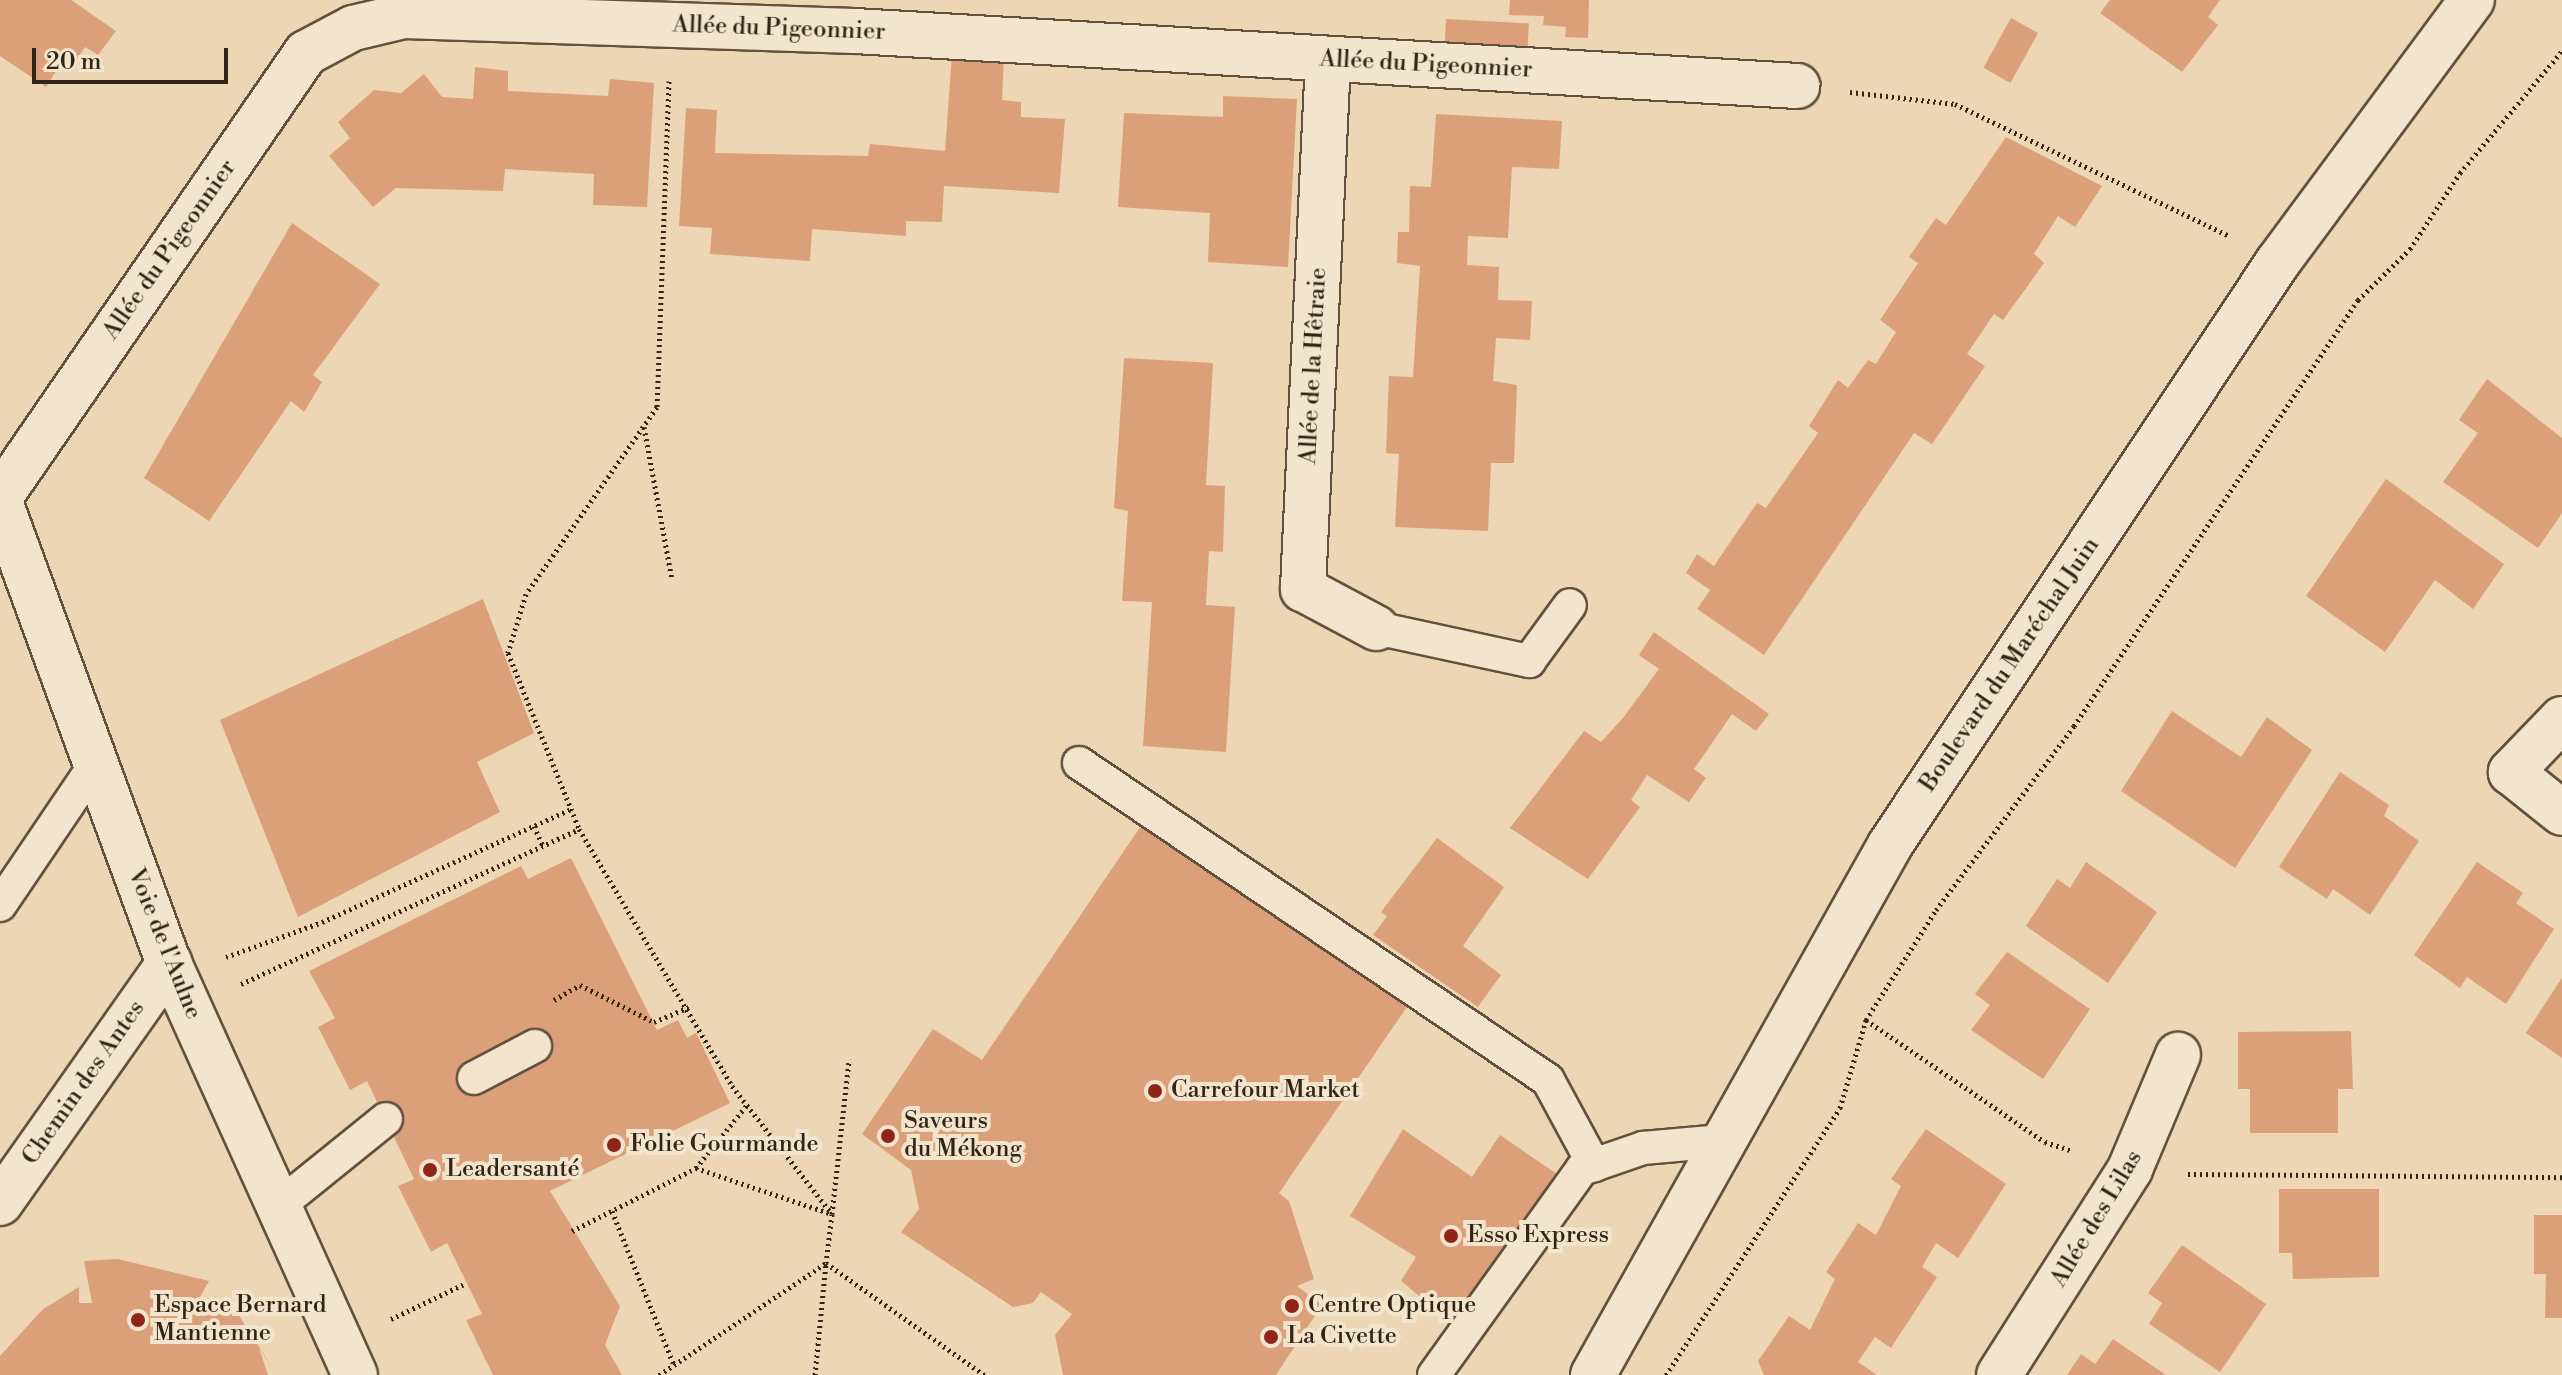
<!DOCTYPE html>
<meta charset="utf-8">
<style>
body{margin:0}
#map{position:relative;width:2562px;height:1375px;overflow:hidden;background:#ecd6b4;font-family:"Libre Bodoni",serif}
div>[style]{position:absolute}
.building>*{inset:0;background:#dba07a;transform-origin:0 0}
.path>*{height:5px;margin-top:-2.5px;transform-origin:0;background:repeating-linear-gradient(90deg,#332516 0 2px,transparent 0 6px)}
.roads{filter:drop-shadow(2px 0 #61513e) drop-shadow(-2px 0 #61513e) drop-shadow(0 2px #61513e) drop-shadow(0 -2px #61513e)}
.service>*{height:32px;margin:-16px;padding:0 16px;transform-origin:16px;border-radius:16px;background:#f3e4ce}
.minor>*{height:44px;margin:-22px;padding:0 22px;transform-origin:22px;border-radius:22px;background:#f3e4ce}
.tertiary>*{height:44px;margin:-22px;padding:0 22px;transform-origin:22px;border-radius:22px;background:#f3e4ce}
.dots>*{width:22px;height:22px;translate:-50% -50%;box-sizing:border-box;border:4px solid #f3e4ce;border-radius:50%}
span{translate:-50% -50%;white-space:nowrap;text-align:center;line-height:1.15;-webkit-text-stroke:8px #f3e4ce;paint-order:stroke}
.street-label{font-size:24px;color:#332516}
.poi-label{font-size:24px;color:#332516}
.left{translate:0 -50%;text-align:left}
.scale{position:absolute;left:32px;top:48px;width:196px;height:36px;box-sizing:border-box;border:4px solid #332516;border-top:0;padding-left:10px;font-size:24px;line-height:28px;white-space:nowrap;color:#332516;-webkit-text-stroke:6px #f3e4ce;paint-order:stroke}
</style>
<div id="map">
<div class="building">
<div style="clip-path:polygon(0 0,71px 0,116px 31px,98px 55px,85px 47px,77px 59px,68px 52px,46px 87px,0 56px)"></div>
<div style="clip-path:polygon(1510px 0,1589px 0,1588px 38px,1565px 37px,1566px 27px,1543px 25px,1544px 16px,1509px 15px)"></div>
<div style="clip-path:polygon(2110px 0,2220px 0,2208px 17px,2218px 25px,2182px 72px,2100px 13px)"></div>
<div style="left:2011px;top:18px;width:31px;height:57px;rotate:29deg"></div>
<div style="left:1446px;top:19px;width:83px;height:35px;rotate:3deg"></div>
<div style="clip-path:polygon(952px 54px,1004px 56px,1002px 100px,1021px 102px,1021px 117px,1065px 119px,1059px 193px,944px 186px,942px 222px,906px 221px,906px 236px,812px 229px,810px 261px,710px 254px,712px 228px,679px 226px,686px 108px,717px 110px,715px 153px,868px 156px,870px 144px,945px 151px)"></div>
<div style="clip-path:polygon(475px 67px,508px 71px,508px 91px,608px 96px,610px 79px,654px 83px,647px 207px,593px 205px,594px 174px,505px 169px,503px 191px,396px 188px,373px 207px,329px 156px,350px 138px,338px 122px,374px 90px,401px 93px,424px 74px,442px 97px,473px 99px)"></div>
<div style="clip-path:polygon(1223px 96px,1297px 99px,1288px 267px,1208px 262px,1210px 213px,1118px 207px,1124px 113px,1223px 117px)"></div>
<div style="clip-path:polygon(1436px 114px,1562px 121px,1559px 169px,1512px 167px,1508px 238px,1468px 236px,1467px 265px,1499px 267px,1498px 300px,1532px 301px,1530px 340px,1496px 338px,1493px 381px,1517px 385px,1514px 463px,1491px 463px,1488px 531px,1395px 527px,1399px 454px,1386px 453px,1389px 376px,1413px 377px,1420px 266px,1397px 263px,1398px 232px,1409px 232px,1410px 186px,1431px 187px)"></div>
<div style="clip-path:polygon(2006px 137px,2102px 186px,2075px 227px,2058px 216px,2034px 254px,2044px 263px,2003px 320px,1994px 314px,1967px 354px,1985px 366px,1932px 444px,1914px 433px,1764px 655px,1697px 609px,1710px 590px,1686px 573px,1697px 554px,1714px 566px,1757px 503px,1766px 508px,1818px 433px,1809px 426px,1838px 380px,1848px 388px,1868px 360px,1876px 364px,1896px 332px,1880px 320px,1918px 263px,1909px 257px,1936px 218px,1946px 225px)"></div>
<div style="clip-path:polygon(292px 223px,380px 284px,313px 375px,322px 382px,304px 412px,291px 401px,209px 521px,144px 478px)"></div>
<div style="clip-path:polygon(1124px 358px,1213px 363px,1206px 485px,1225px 486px,1223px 552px,1209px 551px,1206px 605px,1235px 607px,1226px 752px,1143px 746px,1152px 602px,1122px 601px,1128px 511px,1114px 508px)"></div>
<div style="clip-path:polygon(2487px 379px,2562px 438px,2562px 513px,2538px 548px,2443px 482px,2478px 433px,2459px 420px)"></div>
<div style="clip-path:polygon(2386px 479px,2504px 564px,2473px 609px,2435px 580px,2385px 652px,2306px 596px)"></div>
<div style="clip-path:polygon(483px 599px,534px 733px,477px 762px,500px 812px,298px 917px,220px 720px)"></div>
<div style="clip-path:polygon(1654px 632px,1769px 714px,1756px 731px,1732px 714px,1694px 769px,1706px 778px,1689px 802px,1647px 775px,1631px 800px,1640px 807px,1588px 879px,1510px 828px,1584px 731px,1601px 742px,1623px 718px,1659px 669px,1639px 655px)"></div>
<div style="clip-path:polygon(2172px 711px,2241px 757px,2267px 717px,2312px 750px,2235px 868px,2121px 791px)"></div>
<div style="clip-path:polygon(2340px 772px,2389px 805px,2384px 816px,2419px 841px,2370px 915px,2333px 889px,2327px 899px,2279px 867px)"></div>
<div style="clip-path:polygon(1141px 826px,1407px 1007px,1279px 1193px,1289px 1201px,1314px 1279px,1297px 1286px,1322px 1305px,1276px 1375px,1063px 1375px,1055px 1335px,1072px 1314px,1041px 1292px,1033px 1303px,1013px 1307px,901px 1232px,919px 1209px,911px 1170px,862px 1134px,933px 1029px,982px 1060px)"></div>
<div style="clip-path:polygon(1437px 838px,1504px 887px,1463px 946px,1501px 975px,1478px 1007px,1373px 935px,1387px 916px,1381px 912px)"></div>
<div style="clip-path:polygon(571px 858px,657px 1030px,678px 1020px,687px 1038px,696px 1033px,730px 1103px,550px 1191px,620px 1306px,605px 1345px,622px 1375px,493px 1375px,466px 1320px,482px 1314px,447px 1243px,431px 1252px,398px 1186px,414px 1179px,367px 1081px,350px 1090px,318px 1027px,335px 1018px,309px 971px,521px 866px,528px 879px)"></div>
<div style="clip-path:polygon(2086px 862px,2157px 912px,2108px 983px,2026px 926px,2057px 879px,2070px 888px)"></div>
<div style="clip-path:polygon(2477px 862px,2523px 893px,2516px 903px,2554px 929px,2506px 1004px,2467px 977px,2460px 988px,2414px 955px)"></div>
<div style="clip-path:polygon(2007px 952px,2090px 1009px,2043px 1079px,1971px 1030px,1990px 1005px,1975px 994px)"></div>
<div style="clip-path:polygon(2562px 978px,2562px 1058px,2526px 1033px)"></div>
<div style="clip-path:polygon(2351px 1031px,2353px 1089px,2338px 1089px,2338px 1133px,2250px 1133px,2250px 1089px,2238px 1089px,2238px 1032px)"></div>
<div style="clip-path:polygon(1403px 1129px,1472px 1177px,1500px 1135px,1560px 1176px,1457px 1327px,1401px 1281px,1416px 1257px,1350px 1216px)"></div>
<div style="clip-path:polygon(1926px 1129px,2006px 1184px,1958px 1258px,1936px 1243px,1922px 1267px,1937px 1277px,1891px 1348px,1875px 1337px,1858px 1362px,1877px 1375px,1764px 1375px,1758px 1361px,1789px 1316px,1810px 1330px,1835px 1279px,1826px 1272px,1858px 1223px,1876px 1235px,1901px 1186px,1891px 1179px)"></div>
<div style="clip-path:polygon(2279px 1189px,2379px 1189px,2379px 1277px,2293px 1279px,2292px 1253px,2279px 1253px)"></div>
<div style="clip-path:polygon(2534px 1215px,2562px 1215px,2562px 1318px,2545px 1318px,2546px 1274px,2534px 1274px)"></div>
<div style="clip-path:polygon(2182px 1245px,2266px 1304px,2220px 1372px,2149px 1324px,2162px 1303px,2148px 1293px)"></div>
<div style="clip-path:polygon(118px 1259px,209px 1281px,194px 1308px,206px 1315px,215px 1296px,238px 1314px,277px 1375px,259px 1348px,268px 1375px,0 1375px,0 1356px,43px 1309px,79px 1287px,79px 1303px,92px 1303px,84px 1261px)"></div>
<div style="clip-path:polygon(2113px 1339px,2166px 1375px,2067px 1375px,2081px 1354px,2095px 1364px)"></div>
</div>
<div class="path">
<div style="left:669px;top:81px;width:326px;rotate:92.1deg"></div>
<div style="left:657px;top:407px;width:228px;rotate:125deg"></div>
<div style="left:526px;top:594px;width:62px;rotate:107deg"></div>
<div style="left:508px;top:653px;width:190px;rotate:68deg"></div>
<div style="left:579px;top:829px;width:299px;rotate:59.2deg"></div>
<div style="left:732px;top:1086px;width:162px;rotate:52deg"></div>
<div style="left:832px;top:1214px;width:49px;rotate:97deg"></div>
<div style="left:826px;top:1263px;width:194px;rotate:35.3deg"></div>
<div style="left:1850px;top:92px;width:106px;rotate:6.5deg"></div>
<div style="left:1955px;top:104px;width:304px;rotate:25.7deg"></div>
<div style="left:644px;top:427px;width:155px;rotate:79.6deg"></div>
<div style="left:534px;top:826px;width:22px;rotate:66deg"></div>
<div style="left:226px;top:957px;width:102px;rotate:-20deg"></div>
<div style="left:322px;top:922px;width:273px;rotate:-24.4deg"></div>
<div style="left:241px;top:984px;width:372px;rotate:-24.6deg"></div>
<div style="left:554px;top:1000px;width:30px;rotate:-30deg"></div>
<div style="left:580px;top:985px;width:83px;rotate:26.6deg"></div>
<div style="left:654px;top:1022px;width:38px;rotate:-23deg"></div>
<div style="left:1866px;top:1020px;width:217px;rotate:34.3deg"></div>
<div style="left:2045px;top:1142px;width:29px;rotate:18deg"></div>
<div style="left:696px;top:1168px;width:144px;rotate:18.7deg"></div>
<div style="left:832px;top:1214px;width:156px;rotate:-83.7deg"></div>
<div style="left:2188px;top:1174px;width:374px;rotate:0.5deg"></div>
<div style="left:612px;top:1211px;width:166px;rotate:68.1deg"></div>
<div style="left:572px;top:1231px;width:139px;rotate:-26.9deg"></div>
<div style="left:696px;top:1168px;width:81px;rotate:-51deg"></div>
<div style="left:391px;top:1319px;width:83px;rotate:-25.6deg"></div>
<div style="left:659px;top:1375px;width:201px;rotate:-33.8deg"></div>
<div style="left:815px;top:1375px;width:113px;rotate:-84.4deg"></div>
<div style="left:1666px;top:1375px;width:319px;rotate:-56.9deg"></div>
<div style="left:1840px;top:1108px;width:92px;rotate:-73.5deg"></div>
<div style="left:1866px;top:1020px;width:130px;rotate:-57.5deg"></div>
<div style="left:1936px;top:910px;width:230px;rotate:-53.1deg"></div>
<div style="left:2074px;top:726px;width:512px;rotate:-56.31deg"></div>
<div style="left:2358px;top:300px;width:73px;rotate:-44.4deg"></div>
<div style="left:2410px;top:249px;width:91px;rotate:-56.7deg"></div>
<div style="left:2460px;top:173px;width:159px;rotate:-50.1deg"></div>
</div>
<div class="roads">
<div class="service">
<div style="left:1376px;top:628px;width:157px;rotate:12.2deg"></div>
<div style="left:1529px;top:661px;width:69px;rotate:-53.8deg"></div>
<div style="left:1079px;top:763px;width:566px;rotate:34.06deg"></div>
<div style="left:1548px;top:1080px;width:97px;rotate:61.6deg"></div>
<div style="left:0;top:905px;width:168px;rotate:-55.9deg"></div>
<div style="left:474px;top:1078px;width:69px;rotate:-27.7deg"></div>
<div style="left:277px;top:1207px;width:140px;rotate:-38.9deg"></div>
<div style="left:1434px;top:1375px;width:254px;rotate:-54.3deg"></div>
<div style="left:1582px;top:1169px;width:65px;rotate:-19deg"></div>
<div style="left:1643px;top:1148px;width:79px;rotate:-5.1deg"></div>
</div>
<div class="minor">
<div style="left:1328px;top:60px;width:530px;rotate:92.71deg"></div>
<div style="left:1303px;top:589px;width:83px;rotate:28.1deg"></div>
<div style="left:0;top:497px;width:539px;rotate:-55.43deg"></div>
<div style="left:306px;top:53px;width:53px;rotate:-28deg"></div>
<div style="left:353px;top:28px;width:52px;rotate:-13.2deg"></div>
<div style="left:404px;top:16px;width:451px;rotate:1.9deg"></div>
<div style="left:855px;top:31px;width:944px;rotate:3.34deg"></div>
<div style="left:0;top:502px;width:491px;rotate:69.9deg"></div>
<div style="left:169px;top:963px;width:452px;rotate:65.7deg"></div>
<div style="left:2562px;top:719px;width:74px;rotate:133.9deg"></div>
<div style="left:2511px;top:772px;width:65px;rotate:38.8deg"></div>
<div style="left:0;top:1203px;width:294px;rotate:-54.8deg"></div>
<div style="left:1999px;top:1375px;width:244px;rotate:-57.5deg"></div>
<div style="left:2130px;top:1169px;width:124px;rotate:-67.2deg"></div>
</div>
<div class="tertiary">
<div style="left:1593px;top:1375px;width:608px;rotate:-60.73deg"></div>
<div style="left:1890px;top:845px;width:700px;rotate:-56.36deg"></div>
<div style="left:2278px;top:262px;width:326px;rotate:-53.5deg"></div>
</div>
</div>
<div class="dots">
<div style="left:1155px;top:1091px;background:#8f2418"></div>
<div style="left:888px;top:1136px;background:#8f2418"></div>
<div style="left:614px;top:1145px;background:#8f2418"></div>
<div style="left:430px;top:1170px;background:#8f2418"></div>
<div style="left:1451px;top:1236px;background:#8f2418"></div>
<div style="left:1292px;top:1306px;background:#8f2418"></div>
<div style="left:138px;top:1320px;background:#8f2418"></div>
<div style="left:1271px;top:1337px;background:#8f2418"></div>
</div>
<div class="street-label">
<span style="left:779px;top:29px;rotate:2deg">Allée du Pigeonnier</span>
<span style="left:1426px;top:65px;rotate:3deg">Allée du Pigeonnier</span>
<span style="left:170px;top:250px;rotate:-55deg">Allée du Pigeonnier</span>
<span style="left:1314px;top:366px;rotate:-87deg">Allée de la Hêtraie</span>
<span style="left:2010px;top:665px;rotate:-56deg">Boulevard du Maréchal Juin</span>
<span style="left:164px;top:944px;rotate:68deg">Voie de l'Aulne</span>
<span style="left:84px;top:1083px;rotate:-55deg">Chemin des Antes</span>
<span style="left:2097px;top:1219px;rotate:-59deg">Allée des Lilas</span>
</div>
<div class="poi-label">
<span class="left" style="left:1171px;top:1091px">Carrefour Market</span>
<span class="left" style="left:904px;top:1136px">Saveurs<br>du Mékong</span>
<span class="left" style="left:630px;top:1145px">Folie Gourmande</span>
<span class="left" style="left:446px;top:1170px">Leadersanté</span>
<span class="left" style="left:1467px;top:1236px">Esso Express</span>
<span class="left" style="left:154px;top:1320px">Espace Bernard<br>Mantienne</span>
<span class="left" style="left:1308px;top:1306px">Centre Optique</span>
<span class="left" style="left:1287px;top:1337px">La Civette</span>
</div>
<div class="scale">20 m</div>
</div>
